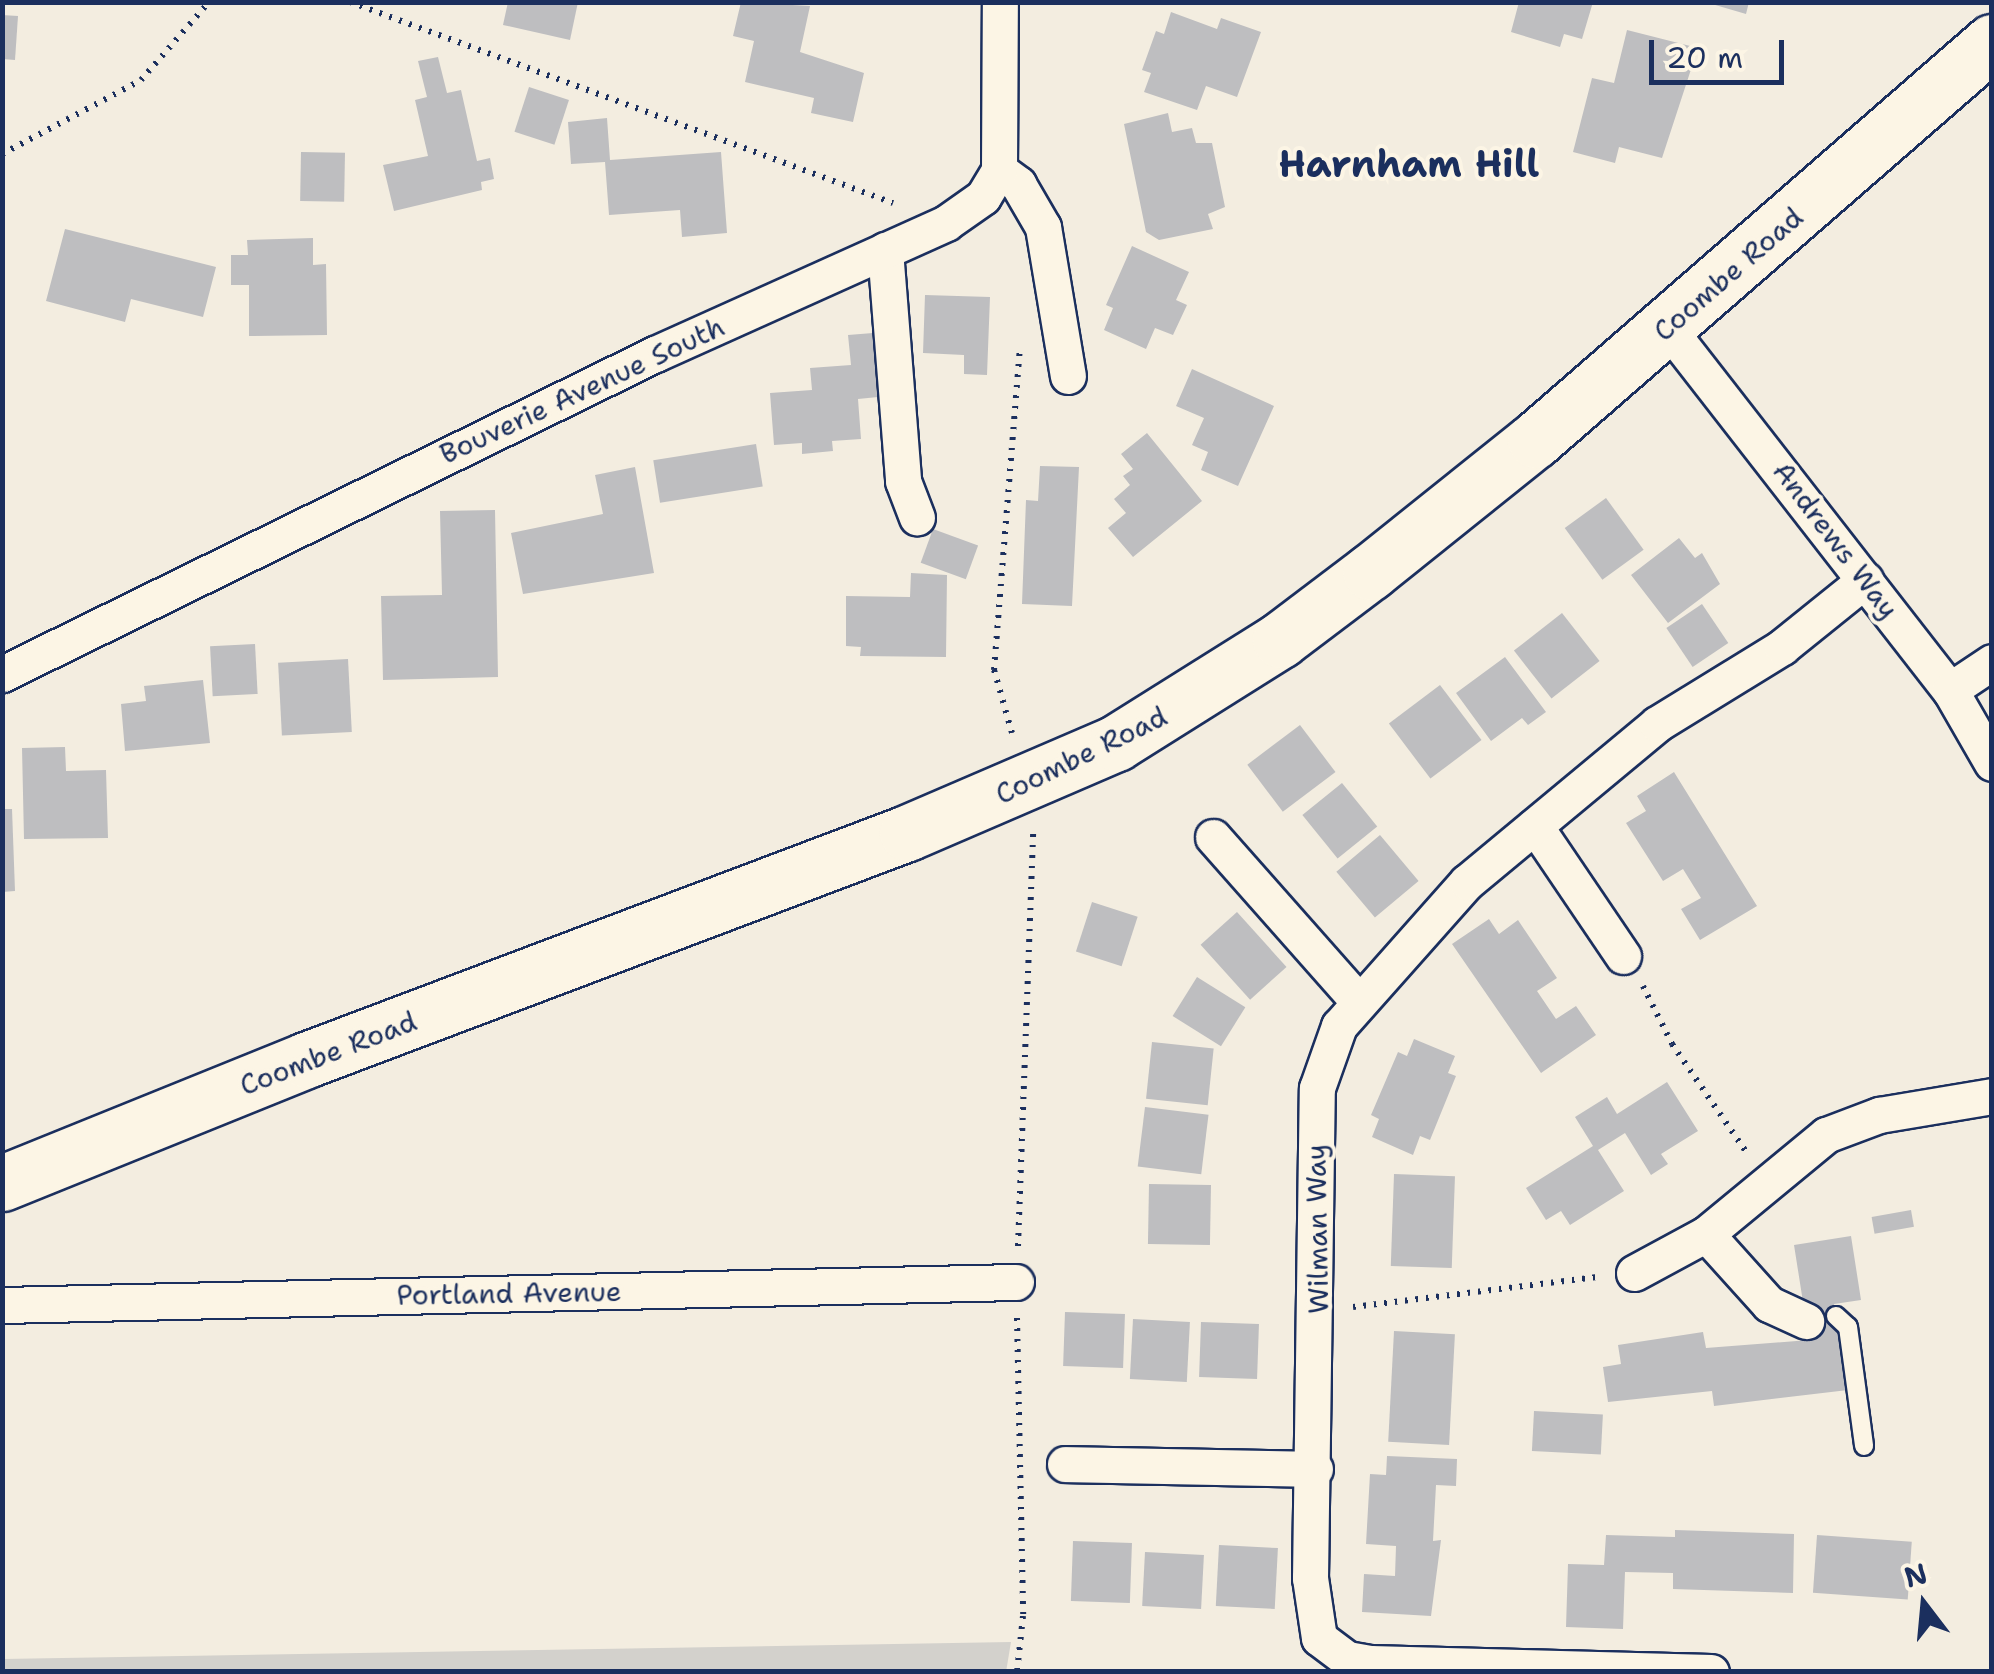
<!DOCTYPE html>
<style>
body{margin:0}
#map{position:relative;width:1994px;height:1674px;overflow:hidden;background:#f3ede0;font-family:"Shantell Sans",sans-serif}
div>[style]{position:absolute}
.green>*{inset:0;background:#d3d1cc}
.building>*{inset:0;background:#bebec0;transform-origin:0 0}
.path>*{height:6px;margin-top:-3px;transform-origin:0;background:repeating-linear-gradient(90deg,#1b2f5e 0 2.5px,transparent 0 10.5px)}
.roads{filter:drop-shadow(2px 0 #1b2f5e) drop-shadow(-2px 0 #1b2f5e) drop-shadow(0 2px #1b2f5e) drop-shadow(0 -2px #1b2f5e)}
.service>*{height:18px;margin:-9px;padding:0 9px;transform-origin:9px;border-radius:9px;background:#fcf5e5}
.minor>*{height:35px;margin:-17.5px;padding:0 17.5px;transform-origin:17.5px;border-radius:17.5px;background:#fcf5e5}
.trunk>*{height:55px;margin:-27.5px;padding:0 27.5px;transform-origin:27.5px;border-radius:27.5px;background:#fcf5e5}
span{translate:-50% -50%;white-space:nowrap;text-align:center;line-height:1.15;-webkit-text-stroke:8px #fcf5e5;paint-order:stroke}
.street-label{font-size:28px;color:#1b2f5e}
.district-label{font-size:38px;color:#1b2f5e;font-weight:700}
.frame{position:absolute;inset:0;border:5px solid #1b2f5e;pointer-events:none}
.north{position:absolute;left:1874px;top:1554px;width:100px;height:100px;-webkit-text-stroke:8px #fcf5e5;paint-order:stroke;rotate:344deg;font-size:28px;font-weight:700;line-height:40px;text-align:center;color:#1b2f5e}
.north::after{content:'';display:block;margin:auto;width:35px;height:45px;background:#1b2f5e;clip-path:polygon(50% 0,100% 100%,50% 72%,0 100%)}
.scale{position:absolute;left:1649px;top:40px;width:135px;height:45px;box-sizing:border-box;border:5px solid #1b2f5e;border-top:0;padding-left:12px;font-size:30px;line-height:35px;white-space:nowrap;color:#1b2f5e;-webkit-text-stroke:8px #fcf5e5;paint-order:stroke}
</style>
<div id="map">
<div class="green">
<div style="clip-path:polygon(1011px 1642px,1006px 1672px,2px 1671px,3px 1659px)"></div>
</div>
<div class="building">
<div style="clip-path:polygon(508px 2px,578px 2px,570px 40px,503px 25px)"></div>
<div style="clip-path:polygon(741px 2px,810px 6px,800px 52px,864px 73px,853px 122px,811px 113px,814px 98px,745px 82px,754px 41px,733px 36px)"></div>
<div style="clip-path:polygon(1519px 2px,1593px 2px,1582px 39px,1564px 34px,1560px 47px,1511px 32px)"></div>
<div style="clip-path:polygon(1705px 2px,1749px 2px,1746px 14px)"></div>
<div style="clip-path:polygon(1171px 12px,1217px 29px,1221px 18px,1261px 32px,1237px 97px,1206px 86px,1197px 110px,1144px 92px,1151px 73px,1142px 70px,1156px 31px,1164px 34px)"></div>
<div style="clip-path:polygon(2px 15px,18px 16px,15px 60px,2px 59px)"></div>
<div style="clip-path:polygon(1627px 30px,1698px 48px,1662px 158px,1619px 147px,1615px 163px,1573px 152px,1592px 78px,1614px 83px)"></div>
<div style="clip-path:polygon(438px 57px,447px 93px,461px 90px,477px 161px,490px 158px,494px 179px,481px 182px,482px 190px,394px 211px,383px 165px,428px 156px,415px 100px,427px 97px,418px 61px)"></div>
<div style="left:529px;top:87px;width:42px;height:47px;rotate:18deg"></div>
<div style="clip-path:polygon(1168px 113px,1172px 132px,1192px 128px,1196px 143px,1212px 143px,1225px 207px,1208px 214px,1213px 229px,1159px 240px,1146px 232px,1124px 124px)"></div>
<div style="clip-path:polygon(607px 118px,610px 160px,721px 152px,727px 233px,682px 237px,680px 210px,609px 215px,605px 162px,571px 164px,568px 122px)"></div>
<div style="left:301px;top:152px;width:44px;height:49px;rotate:1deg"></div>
<div style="clip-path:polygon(65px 229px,216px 267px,203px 317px,131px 299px,125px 322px,46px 301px)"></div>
<div style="clip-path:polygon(313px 238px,313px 265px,326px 264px,327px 335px,249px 336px,249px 285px,231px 285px,231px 255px,248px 255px,247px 240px)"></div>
<div style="clip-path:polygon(1132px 246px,1189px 272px,1176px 300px,1187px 305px,1173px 335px,1155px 328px,1146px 349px,1104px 330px,1113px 308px,1106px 305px)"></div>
<div style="clip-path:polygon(925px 295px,990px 297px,987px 375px,964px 374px,964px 355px,923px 353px)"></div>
<div style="clip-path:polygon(873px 333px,878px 397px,858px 399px,861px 439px,832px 441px,833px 451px,802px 454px,802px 443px,774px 445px,770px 393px,812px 390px,810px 368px,851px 365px,848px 335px)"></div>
<div style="clip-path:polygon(1192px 369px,1274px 406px,1238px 486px,1201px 470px,1208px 452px,1192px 445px,1204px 418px,1176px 406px)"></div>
<div style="clip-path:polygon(1147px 433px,1202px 501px,1133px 557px,1108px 528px,1126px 513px,1114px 499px,1130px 485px,1123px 476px,1133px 469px,1121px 454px)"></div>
<div style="left:756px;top:444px;width:43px;height:104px;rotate:81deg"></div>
<div style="clip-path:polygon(1040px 466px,1079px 467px,1072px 606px,1022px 604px,1026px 500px,1038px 501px)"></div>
<div style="clip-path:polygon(635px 467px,654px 573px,523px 594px,511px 533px,603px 514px,595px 475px)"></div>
<div style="left:1606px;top:498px;width:64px;height:51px;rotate:54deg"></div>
<div style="clip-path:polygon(495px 510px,498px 677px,383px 680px,381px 596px,442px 595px,440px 511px)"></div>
<div style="left:933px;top:529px;width:48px;height:36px;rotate:20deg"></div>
<div style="clip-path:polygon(1679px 538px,1695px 558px,1702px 553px,1720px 584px,1668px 623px,1631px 575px)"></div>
<div style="clip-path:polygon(911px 573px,947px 575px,946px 657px,860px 656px,861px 647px,846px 646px,846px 596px,910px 597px)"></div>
<div style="left:1702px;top:604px;width:47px;height:43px;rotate:56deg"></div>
<div style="left:1562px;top:613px;width:61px;height:61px;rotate:52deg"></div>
<div style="left:255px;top:644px;width:50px;height:45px;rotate:87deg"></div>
<div style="clip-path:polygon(1505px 657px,1546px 712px,1528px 725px,1522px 718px,1491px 741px,1456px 693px)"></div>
<div style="left:348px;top:659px;width:73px;height:70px;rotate:87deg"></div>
<div style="clip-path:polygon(203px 680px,210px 743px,125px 751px,121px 704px,146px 701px,144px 686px)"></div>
<div style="left:1440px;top:685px;width:69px;height:64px;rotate:53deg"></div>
<div style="left:1300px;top:725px;width:59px;height:66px;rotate:53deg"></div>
<div style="clip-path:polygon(65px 747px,66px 771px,106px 770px,108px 838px,24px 839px,22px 748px)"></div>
<div style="clip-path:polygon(1674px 772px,1757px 906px,1700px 940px,1681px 909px,1701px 898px,1683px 869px,1663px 881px,1626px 823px,1646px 811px,1637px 796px)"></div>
<div style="left:1342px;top:783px;width:56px;height:51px;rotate:51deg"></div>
<div style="clip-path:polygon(2px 809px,12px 809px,15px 891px,2px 892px)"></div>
<div style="left:1380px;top:835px;width:60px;height:57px;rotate:50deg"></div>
<div style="left:1092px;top:902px;width:48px;height:52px;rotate:18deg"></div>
<div style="left:1237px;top:912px;width:74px;height:49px;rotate:48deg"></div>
<div style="clip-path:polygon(1489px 919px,1499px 934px,1518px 920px,1557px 978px,1537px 991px,1556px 1019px,1576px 1006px,1596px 1035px,1541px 1073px,1452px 944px)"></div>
<div style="left:1197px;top:977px;width:57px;height:46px;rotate:32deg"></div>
<div style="clip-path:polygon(1414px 1039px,1455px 1056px,1448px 1073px,1456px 1076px,1430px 1140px,1420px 1136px,1413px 1155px,1372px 1137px,1379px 1119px,1371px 1115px,1398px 1052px,1407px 1056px)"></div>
<div style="left:1152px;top:1042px;width:62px;height:57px;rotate:6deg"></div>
<div style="clip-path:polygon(1667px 1082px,1698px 1131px,1661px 1154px,1668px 1164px,1651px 1175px,1625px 1133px,1598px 1150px,1624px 1191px,1570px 1225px,1561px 1211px,1546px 1220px,1526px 1188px,1593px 1146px,1575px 1117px,1607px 1097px,1617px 1114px)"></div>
<div style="left:1145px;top:1107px;width:64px;height:60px;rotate:7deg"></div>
<div style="left:1394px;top:1174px;width:61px;height:92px;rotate:2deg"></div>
<div style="left:1149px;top:1184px;width:62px;height:60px;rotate:1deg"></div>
<div style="left:1911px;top:1210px;width:17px;height:40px;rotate:80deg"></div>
<div style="clip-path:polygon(1851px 1236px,1861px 1300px,1834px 1304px,1848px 1390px,1714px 1406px,1712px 1391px,1608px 1402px,1603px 1367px,1621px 1364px,1618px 1345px,1703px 1332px,1706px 1348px,1809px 1340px,1794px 1245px)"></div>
<div style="left:1065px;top:1312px;width:60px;height:54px;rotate:2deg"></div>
<div style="left:1133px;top:1319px;width:57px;height:60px;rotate:3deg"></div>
<div style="left:1201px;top:1322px;width:58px;height:55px;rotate:2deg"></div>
<div style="left:1394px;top:1331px;width:61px;height:111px;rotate:3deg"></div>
<div style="left:1534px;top:1411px;width:69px;height:40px;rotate:3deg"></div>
<div style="clip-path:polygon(1387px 1456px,1457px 1459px,1456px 1486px,1436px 1485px,1433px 1541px,1441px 1540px,1431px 1616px,1362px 1612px,1364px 1574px,1395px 1576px,1396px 1546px,1366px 1544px,1370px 1474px,1386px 1475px)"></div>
<div style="clip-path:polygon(1675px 1530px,1794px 1534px,1793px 1593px,1673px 1589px,1673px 1573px,1625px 1572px,1623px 1629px,1566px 1627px,1568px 1564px,1604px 1565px,1606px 1535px,1675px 1537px)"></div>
<div style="left:1817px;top:1535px;width:95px;height:58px;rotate:4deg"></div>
<div style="left:1073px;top:1541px;width:59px;height:60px;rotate:2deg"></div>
<div style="left:1219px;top:1545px;width:59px;height:61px;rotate:3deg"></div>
<div style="left:1145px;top:1552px;width:59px;height:54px;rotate:3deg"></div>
</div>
<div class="path">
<div style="left:350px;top:2px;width:579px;rotate:20.31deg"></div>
<div style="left:2px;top:154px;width:157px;rotate:-28deg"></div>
<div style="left:141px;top:80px;width:103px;rotate:-48.9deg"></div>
<div style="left:1012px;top:733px;width:66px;rotate:-105.9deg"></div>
<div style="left:994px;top:670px;width:321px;rotate:-85.4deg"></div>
<div style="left:1643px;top:986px;width:65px;rotate:63.4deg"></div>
<div style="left:1672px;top:1044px;width:132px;rotate:55.5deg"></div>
<div style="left:1018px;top:1246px;width:413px;rotate:-87.9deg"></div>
<div style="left:1353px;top:1307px;width:248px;rotate:-7deg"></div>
<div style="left:1017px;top:1318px;width:298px;rotate:88.8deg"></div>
<div style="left:1023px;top:1616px;width:56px;rotate:96.1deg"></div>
</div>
<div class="roads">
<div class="service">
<div style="left:1836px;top:1316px;width:16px;rotate:43deg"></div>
<div style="left:1848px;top:1327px;width:120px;rotate:82.3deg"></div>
</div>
<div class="minor">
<div style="left:999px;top:170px;width:24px;rotate:36deg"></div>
<div style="left:1018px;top:184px;width:50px;rotate:59.8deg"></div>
<div style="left:1043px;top:227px;width:151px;rotate:80.5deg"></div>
<div style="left:885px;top:250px;width:232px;rotate:85.5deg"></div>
<div style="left:903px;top:481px;width:39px;rotate:69deg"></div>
<div style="left:1667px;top:327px;width:460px;rotate:52.1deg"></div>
<div style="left:1950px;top:690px;width:84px;rotate:60.1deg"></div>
<div style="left:2px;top:674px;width:727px;rotate:-26.11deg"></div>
<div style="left:655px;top:354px;width:319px;rotate:-24.2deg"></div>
<div style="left:946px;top:223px;width:45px;rotate:-35.1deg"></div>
<div style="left:983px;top:197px;width:31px;rotate:-59deg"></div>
<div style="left:999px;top:170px;width:168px;rotate:-89.7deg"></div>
<div style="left:1950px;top:690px;width:50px;rotate:-33.7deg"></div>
<div style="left:1535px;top:826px;width:157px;rotate:55.9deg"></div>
<div style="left:1213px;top:837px;width:219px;rotate:48.5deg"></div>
<div style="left:1706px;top:1234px;width:94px;rotate:48deg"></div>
<div style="left:1769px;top:1304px;width:41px;rotate:24.7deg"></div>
<div style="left:1634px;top:1273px;width:82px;rotate:-28.4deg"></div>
<div style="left:1706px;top:1234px;width:156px;rotate:-39.5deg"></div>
<div style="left:1826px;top:1135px;width:57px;rotate:-20.7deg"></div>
<div style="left:1879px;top:1115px;width:115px;rotate:-9.5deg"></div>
<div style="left:2px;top:1305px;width:1014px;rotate:-1.3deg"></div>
<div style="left:1065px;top:1464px;width:250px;rotate:1.1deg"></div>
<div style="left:1711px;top:1672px;width:341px;rotate:-178.5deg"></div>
<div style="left:1370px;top:1663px;width:23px;rotate:-170deg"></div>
<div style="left:1347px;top:1659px;width:35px;rotate:-143deg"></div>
<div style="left:1319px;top:1638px;width:61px;rotate:-98.5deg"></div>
<div style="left:1310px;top:1578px;width:490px;rotate:-89.2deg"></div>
<div style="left:1317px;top:1088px;width:66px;rotate:-70.5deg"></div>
<div style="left:1339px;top:1026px;width:193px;rotate:-48.4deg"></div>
<div style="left:1467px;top:882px;width:247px;rotate:-39.7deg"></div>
<div style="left:1657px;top:724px;width:147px;rotate:-31.6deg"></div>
<div style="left:1782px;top:647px;width:107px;rotate:-38.9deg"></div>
</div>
<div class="trunk">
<div style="left:2px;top:1183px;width:328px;rotate:-22deg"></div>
<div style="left:306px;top:1060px;width:642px;rotate:-20.69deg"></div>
<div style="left:907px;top:833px;width:228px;rotate:-23.3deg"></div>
<div style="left:1116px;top:743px;width:194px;rotate:-32.1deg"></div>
<div style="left:1280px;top:640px;width:113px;rotate:-37.1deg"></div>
<div style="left:1370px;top:572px;width:211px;rotate:-38.7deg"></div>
<div style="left:1535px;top:440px;width:606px;rotate:-41.05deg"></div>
</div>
</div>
<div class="street-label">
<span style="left:1728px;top:274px;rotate:-41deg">Coombe Road</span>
<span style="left:582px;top:390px;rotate:-25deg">Bouverie Avenue South</span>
<span style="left:1836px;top:540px;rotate:53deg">Andrews Way</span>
<span style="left:1081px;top:755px;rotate:-26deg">Coombe Road</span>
<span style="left:328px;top:1053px;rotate:-21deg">Coombe Road</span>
<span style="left:1317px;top:1229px;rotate:-91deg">Wilman Way</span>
<span style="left:509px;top:1293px;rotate:-1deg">Portland Avenue</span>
</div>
<div class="district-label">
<span style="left:1409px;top:164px">Harnham Hill</span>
</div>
<div class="frame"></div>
<div class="north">N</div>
<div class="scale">20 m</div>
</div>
